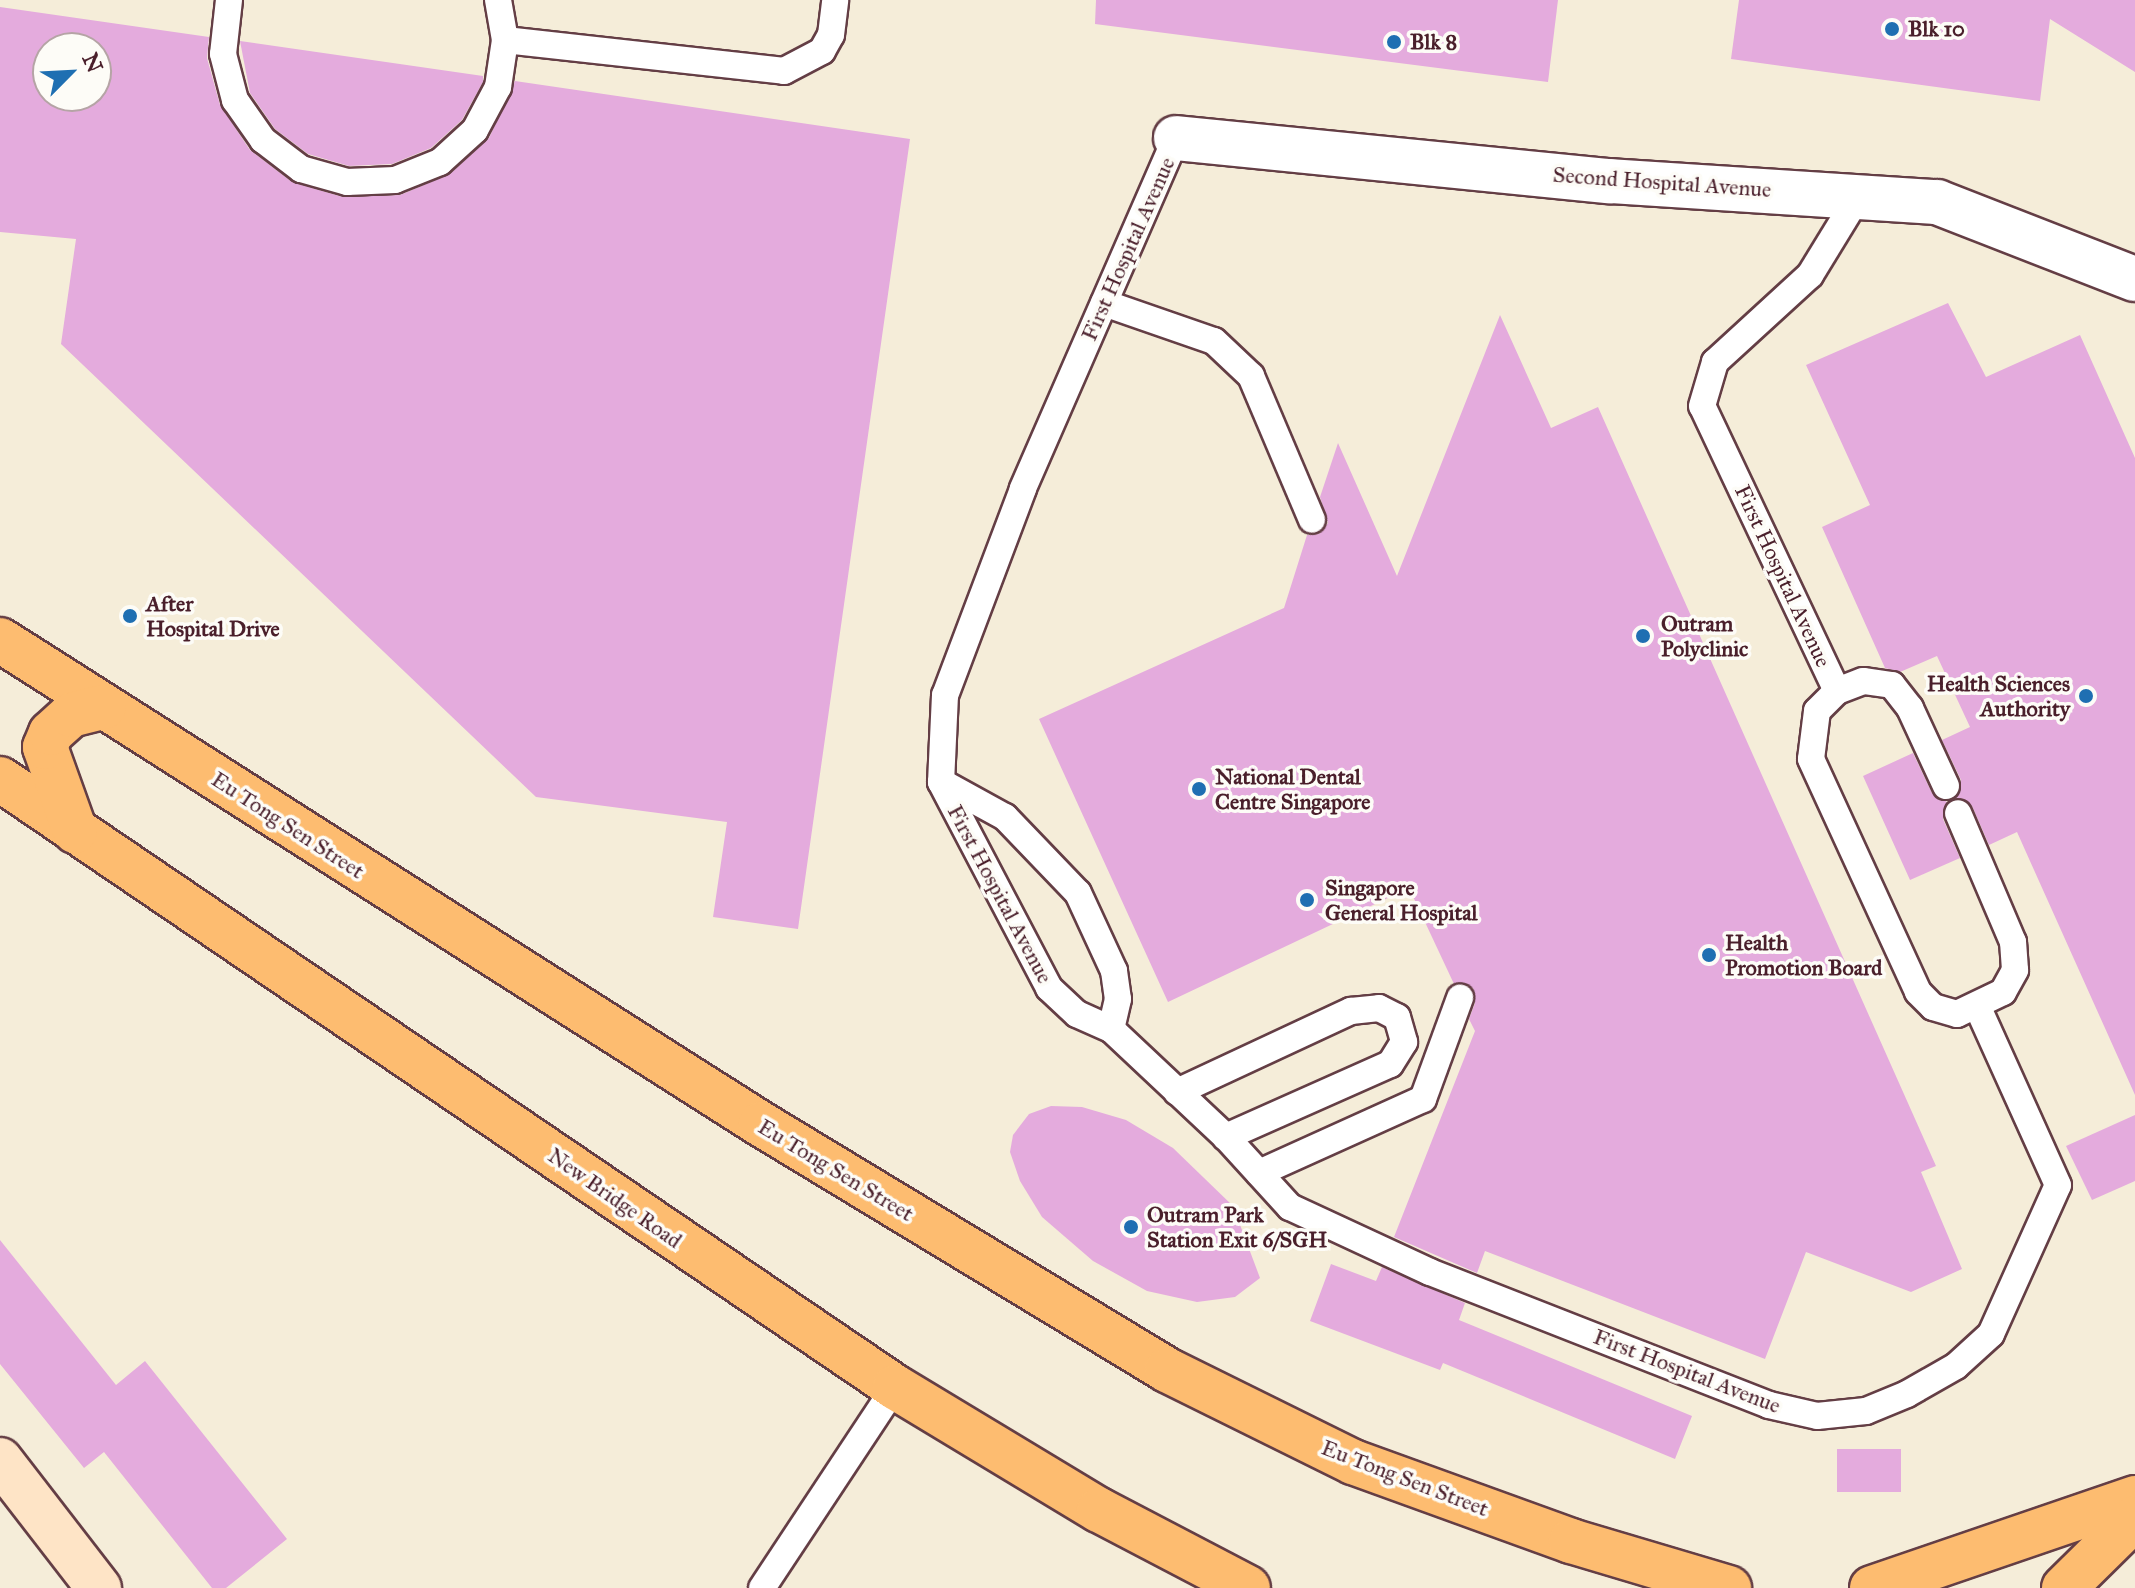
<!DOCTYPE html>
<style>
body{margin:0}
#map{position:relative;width:2135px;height:1588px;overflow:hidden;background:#f5edd9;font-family:"IM FELL Great Primer",serif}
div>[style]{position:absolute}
.building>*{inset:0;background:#e4abdd;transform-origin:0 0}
.roads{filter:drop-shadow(2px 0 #643e45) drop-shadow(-2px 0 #643e45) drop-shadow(0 2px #643e45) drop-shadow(0 -2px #643e45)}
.service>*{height:26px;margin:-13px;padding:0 13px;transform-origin:13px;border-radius:13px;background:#fff}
.minor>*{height:44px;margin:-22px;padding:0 22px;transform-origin:22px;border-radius:22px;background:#fff}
.secondary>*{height:44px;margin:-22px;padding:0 22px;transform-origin:22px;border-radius:22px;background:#fee4c6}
.primary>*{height:44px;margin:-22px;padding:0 22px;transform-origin:22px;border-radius:22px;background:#fdbc70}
.dots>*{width:22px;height:22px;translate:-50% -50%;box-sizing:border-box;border:4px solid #fdfcf7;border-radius:50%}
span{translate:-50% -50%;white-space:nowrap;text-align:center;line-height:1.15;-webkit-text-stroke:7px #fdfcf7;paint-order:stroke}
.poi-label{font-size:22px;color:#4a1f2b;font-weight:700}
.left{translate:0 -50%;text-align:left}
.right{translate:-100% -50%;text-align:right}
.street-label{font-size:22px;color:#4a1f2b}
.north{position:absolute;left:32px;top:32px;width:80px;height:80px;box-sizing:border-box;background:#fdfcf7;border:2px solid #b5a4a5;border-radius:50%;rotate:66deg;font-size:22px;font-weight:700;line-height:32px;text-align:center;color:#4a1f2b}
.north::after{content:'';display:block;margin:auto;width:28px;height:36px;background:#1f6fb2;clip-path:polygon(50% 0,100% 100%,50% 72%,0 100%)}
</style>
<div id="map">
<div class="building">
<div style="clip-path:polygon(1096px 0,1558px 0,1548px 82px,1095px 24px)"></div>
<div style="clip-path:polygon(1739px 0,2135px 0,2135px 72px,2050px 19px,2040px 101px,1731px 59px)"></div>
<div style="clip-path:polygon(evenodd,0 7px,209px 37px,207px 58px,220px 105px,250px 150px,292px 182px,343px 197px,400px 195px,450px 174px,489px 138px,515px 81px,910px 139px,798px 929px,713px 917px,727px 822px,536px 797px,61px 344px,76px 239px,0 232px,0 7px,48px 48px,96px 48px,96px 96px,48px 96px,48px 48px)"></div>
<div style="clip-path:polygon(240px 41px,483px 76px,483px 82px,462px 120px,431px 148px,392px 164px,349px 166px,308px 154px,275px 129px,250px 93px)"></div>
<div style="clip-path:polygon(1948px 303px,1986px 377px,2080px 335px,2135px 458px,2135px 1095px,2017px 832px,1989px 845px,1972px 806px,1956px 798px,1961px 780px,1942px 740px,1970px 727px,1937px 656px,1900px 672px,1885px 668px,1822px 527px,1870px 505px,1806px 365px)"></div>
<div style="clip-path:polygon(1500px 315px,1551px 428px,1598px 407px,1936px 1166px,1921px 1172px,1962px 1269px,1911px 1292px,1806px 1252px,1765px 1359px,1485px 1251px,1477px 1273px,1394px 1237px,1475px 1031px,1469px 1019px,1475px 1003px,1473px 988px,1454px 984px,1409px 888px,1168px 1002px,1039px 719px,1284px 608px,1307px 535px,1319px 534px,1328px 523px,1320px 497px,1338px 443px,1397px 576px)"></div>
<div style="clip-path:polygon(1913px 753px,1932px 793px,1947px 802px,1943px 819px,1960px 858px,1910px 880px,1863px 776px)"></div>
<div style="clip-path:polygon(1051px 1106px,1082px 1107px,1126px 1120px,1173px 1148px,1233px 1206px,1260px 1278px,1235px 1297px,1197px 1302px,1147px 1291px,1093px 1261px,1042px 1217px,1020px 1181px,1010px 1152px,1013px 1135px,1029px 1114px)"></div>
<div style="clip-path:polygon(2135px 1115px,2135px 1181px,2092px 1200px,2066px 1146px)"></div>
<div style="clip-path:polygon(0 1240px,116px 1385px,145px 1361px,287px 1539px,226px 1588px,212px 1588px,104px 1452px,84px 1468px,0 1364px)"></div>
<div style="clip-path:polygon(1331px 1264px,1376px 1281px,1382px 1267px,1465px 1303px,1459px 1320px,1692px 1416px,1675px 1459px,1443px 1363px,1440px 1370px,1310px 1321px)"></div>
<div style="left:1901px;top:1449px;width:43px;height:64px;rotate:90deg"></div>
</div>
<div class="roads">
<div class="service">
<div style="left:229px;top:0;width:54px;rotate:96.3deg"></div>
<div style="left:223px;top:54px;width:48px;rotate:75.4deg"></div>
<div style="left:235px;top:100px;width:49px;rotate:55deg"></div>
<div style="left:263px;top:140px;width:48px;rotate:37.3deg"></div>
<div style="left:301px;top:169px;width:48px;rotate:15.8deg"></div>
<div style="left:347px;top:182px;width:48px;rotate:-2.4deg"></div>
<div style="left:395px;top:180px;width:48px;rotate:-21.8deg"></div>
<div style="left:440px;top:162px;width:47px;rotate:-42.4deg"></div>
<div style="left:475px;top:130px;width:49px;rotate:-61.9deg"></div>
<div style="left:498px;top:87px;width:48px;rotate:-81.5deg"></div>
<div style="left:505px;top:40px;width:41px;rotate:-99.9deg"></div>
<div style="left:505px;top:40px;width:281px;rotate:6.3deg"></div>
<div style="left:784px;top:71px;width:43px;rotate:-27.8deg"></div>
<div style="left:822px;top:51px;width:18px;rotate:-61deg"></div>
<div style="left:831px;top:35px;width:35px;rotate:-83deg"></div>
<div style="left:1176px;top:138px;width:383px;rotate:113.6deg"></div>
<div style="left:1023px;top:489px;width:220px;rotate:110.7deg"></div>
<div style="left:945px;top:695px;width:87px;rotate:92.6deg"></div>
<div style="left:941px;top:782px;width:233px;rotate:62.3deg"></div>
<div style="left:1049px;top:988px;width:38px;rotate:43deg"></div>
<div style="left:1077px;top:1014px;width:37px;rotate:24deg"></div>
<div style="left:1111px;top:1029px;width:158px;rotate:43.2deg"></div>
<div style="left:1226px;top:1137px;width:95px;rotate:47.6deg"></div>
<div style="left:1290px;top:1207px;width:154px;rotate:24.9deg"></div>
<div style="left:1430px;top:1272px;width:364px;rotate:21.4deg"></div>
<div style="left:1769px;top:1405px;width:49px;rotate:12.9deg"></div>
<div style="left:1817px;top:1416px;width:49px;rotate:-5.8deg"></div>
<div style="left:1866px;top:1411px;width:44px;rotate:-22.5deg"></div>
<div style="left:1907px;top:1394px;width:56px;rotate:-29.7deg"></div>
<div style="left:1956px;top:1366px;width:47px;rotate:-42.4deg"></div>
<div style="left:1991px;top:1334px;width:163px;rotate:-65.8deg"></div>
<div style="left:2058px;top:1185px;width:196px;rotate:-114.3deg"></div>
<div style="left:1104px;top:303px;width:116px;rotate:19.1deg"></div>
<div style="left:1214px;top:341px;width:51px;rotate:43.4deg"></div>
<div style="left:1251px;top:376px;width:156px;rotate:67deg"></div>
<div style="left:1837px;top:691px;width:315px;rotate:-115.3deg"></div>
<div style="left:1702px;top:406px;width:46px;rotate:-73.5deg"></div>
<div style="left:1715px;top:362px;width:129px;rotate:-42.5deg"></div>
<div style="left:1810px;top:275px;width:94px;rotate:-58.5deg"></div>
<div style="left:941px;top:782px;width:73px;rotate:28.7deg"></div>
<div style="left:1005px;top:817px;width:105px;rotate:46.2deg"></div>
<div style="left:1078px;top:893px;width:86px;rotate:65.2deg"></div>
<div style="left:1114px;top:971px;width:28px;rotate:82deg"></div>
<div style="left:1118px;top:999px;width:31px;rotate:103deg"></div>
<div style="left:1946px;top:786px;width:86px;rotate:-114.8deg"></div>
<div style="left:1910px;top:708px;width:29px;rotate:-128deg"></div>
<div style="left:1892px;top:685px;width:29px;rotate:-172deg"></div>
<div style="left:1863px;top:681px;width:28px;rotate:159deg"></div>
<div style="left:1837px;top:691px;width:28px;rotate:135deg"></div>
<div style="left:1817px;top:711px;width:48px;rotate:97.1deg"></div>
<div style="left:1811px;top:759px;width:256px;rotate:65.3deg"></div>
<div style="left:1918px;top:992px;width:21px;rotate:45deg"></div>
<div style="left:1933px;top:1007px;width:25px;rotate:16deg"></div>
<div style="left:1957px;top:1014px;width:51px;rotate:-25.6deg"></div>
<div style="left:2003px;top:992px;width:25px;rotate:-61deg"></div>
<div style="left:2015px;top:970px;width:28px;rotate:-94deg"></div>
<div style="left:2013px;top:942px;width:140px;rotate:-113.1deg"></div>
<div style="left:1177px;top:1092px;width:192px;rotate:-25deg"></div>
<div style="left:1351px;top:1011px;width:28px;rotate:-6deg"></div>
<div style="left:1379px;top:1008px;width:20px;rotate:27deg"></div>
<div style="left:1397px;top:1017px;width:26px;rotate:74deg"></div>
<div style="left:1404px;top:1042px;width:26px;rotate:122deg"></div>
<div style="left:1390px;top:1064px;width:180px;rotate:156deg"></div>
<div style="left:1259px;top:1173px;width:180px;rotate:-24.3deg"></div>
<div style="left:1423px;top:1099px;width:108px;rotate:-69.9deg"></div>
<div style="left:762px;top:1588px;width:241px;rotate:-56.5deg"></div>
</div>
<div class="minor">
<div style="left:1176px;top:138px;width:436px;rotate:5.7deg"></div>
<div style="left:1610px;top:181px;width:328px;rotate:3.7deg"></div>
<div style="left:1937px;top:202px;width:212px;rotate:21.3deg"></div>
</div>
<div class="secondary">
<div style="left:0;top:1460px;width:162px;rotate:52.3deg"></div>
</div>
<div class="primary">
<div style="left:0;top:640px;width:902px;rotate:32.46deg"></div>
<div style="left:761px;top:1124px;width:475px;rotate:31.2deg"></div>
<div style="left:1167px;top:1370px;width:208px;rotate:26.3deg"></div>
<div style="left:1353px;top:1462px;width:232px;rotate:19.9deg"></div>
<div style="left:1571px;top:1541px;width:165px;rotate:16.6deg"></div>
<div style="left:0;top:779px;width:1082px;rotate:34.19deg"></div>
<div style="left:895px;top:1387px;width:238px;rotate:31.1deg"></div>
<div style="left:1099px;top:1510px;width:168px;rotate:27.6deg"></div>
<div style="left:75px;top:831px;width:89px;rotate:-109.7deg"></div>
<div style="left:45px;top:747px;width:15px;rotate:-67deg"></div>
<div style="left:51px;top:733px;width:27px;rotate:-42deg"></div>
<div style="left:71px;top:715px;width:34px;rotate:-14deg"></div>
<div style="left:1872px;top:1588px;width:278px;rotate:-18.9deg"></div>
<div style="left:2064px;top:1588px;width:100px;rotate:-44.6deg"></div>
</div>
</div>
<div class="dots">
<div style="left:1892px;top:29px;background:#1f6fb2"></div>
<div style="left:1394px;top:42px;background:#1f6fb2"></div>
<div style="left:130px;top:616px;background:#1f6fb2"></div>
<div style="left:1643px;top:636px;background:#1f6fb2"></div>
<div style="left:2086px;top:696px;background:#1f6fb2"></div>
<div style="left:1199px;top:789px;background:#1f6fb2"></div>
<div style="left:1307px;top:900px;background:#1f6fb2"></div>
<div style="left:1709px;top:955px;background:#1f6fb2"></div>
<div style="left:1131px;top:1227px;background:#1f6fb2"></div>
</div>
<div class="poi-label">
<span class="left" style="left:1908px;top:29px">Blk 10</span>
<span class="left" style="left:1410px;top:42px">Blk 8</span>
<span class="left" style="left:146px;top:616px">After<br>Hospital Drive</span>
<span class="left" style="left:1661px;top:636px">Outram<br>Polyclinic</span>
<span class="right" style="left:2070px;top:696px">Health Sciences<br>Authority</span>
<span class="left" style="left:1215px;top:789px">National Dental<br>Centre Singapore</span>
<span class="left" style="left:1325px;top:900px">Singapore<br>General Hospital</span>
<span class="left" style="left:1725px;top:955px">Health<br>Promotion Board</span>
<span class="left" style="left:1147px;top:1227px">Outram Park<br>Station Exit 6/SGH</span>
</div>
<div class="street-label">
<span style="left:1662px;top:182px;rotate:4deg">Second Hospital Avenue</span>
<span style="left:1128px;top:249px;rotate:-66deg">First Hospital Avenue</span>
<span style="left:1783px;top:576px;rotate:65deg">First Hospital Avenue</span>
<span style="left:288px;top:825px;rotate:33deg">Eu Tong Sen Street</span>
<span style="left:1000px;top:894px;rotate:62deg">First Hospital Avenue</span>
<span style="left:836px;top:1170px;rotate:31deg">Eu Tong Sen Street</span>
<span style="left:615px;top:1198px;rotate:35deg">New Bridge Road</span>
<span style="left:1687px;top:1371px;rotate:21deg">First Hospital Avenue</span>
<span style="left:1405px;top:1478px;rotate:21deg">Eu Tong Sen Street</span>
</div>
<div class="north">N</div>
</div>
